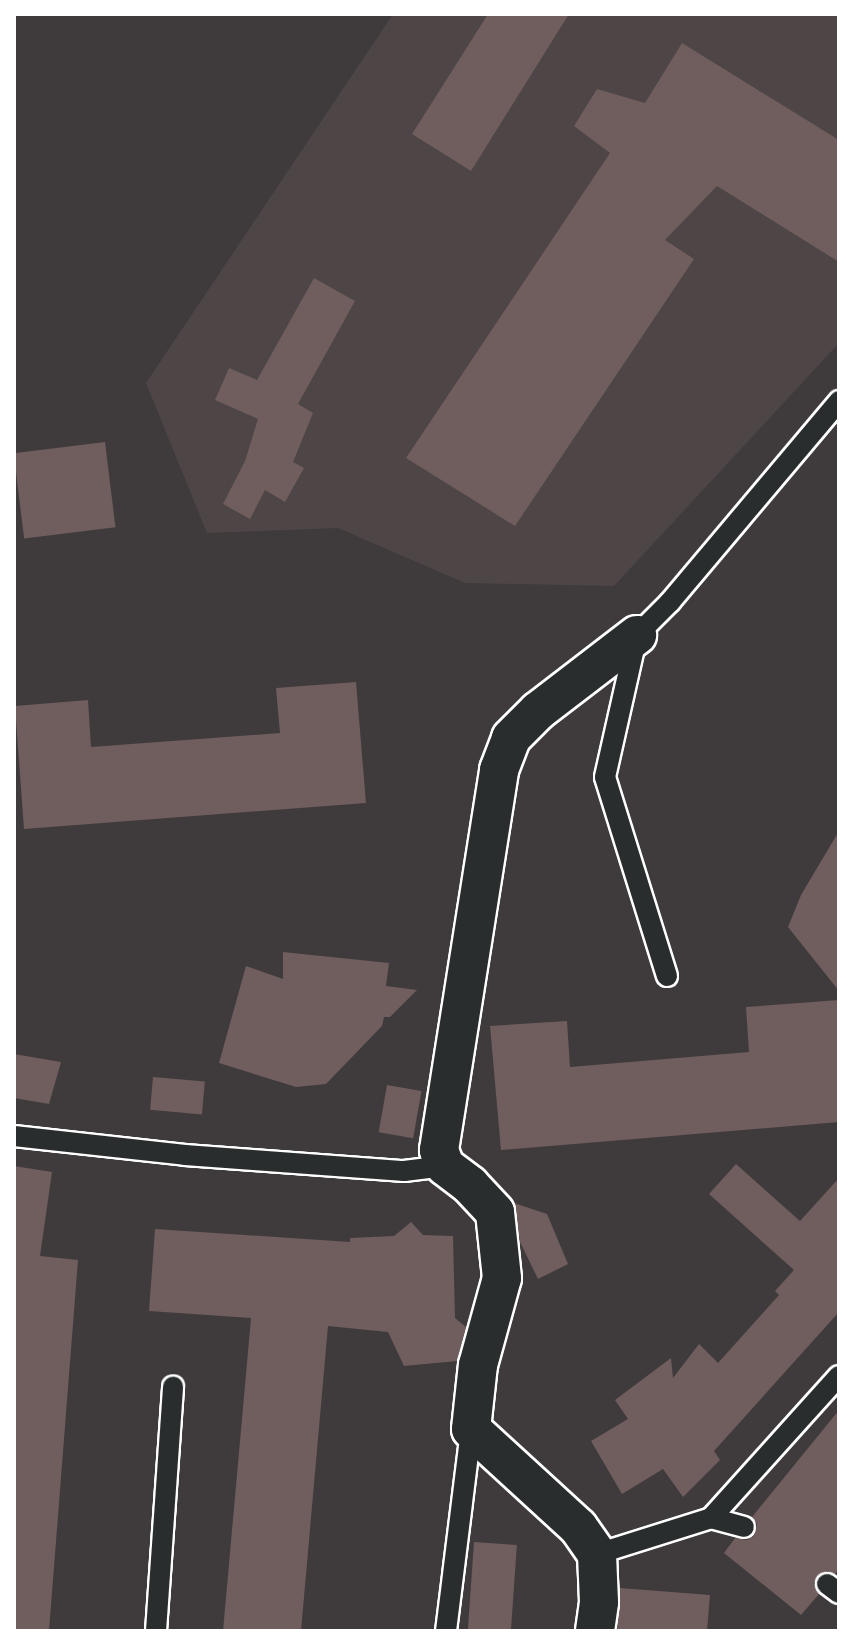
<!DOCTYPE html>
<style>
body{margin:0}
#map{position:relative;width:853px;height:1645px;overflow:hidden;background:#3f3b3c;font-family:Pangolin,sans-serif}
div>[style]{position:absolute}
.built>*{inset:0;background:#4e4546}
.building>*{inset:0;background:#705d5d;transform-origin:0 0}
.roads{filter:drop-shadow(2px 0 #fff) drop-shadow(-2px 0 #fff) drop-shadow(0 2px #fff) drop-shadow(0 -2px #fff)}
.lane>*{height:20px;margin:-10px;padding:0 10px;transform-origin:10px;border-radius:10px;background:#2a2d2e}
.street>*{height:38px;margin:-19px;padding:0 19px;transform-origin:19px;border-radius:19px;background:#2a2d2e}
span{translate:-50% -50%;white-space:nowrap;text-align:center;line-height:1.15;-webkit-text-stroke:6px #2a2d2e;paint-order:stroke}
.frame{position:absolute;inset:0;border:16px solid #fff;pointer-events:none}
</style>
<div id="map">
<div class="built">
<div style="clip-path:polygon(393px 14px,839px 14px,839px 343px,614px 586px,465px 583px,338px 528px,207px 533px,146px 383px)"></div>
</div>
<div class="building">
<div style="clip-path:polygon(488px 14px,569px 14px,471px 171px,412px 134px)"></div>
<div style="clip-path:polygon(682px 43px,839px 140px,839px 262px,717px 186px,665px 240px,694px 259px,515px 526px,406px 458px,610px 153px,574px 126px,597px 89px,645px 103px)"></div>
<div style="clip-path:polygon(314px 278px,355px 301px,298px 404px,313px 413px,293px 462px,304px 468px,285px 502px,265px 490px,250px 519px,223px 504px,245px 461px,258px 419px,215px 400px,229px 368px,257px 380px)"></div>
<div style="left:105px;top:442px;width:86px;height:92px;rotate:83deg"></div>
<div style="clip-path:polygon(356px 682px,366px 803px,24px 829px,15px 706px,88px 700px,91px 747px,280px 733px,276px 688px)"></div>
<div style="clip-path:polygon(839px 831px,839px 991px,788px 927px,801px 895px)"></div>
<div style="clip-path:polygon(283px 952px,389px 963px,386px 986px,417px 990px,390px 1017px,384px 1017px,382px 1026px,326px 1084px,296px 1087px,219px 1063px,246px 966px,283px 979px)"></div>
<div style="clip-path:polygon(839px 1000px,839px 1122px,501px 1150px,490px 1026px,567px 1021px,570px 1067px,749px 1052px,746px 1007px)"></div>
<div style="clip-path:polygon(14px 1054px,61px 1062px,49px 1104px,14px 1098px)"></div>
<div style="left:153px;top:1077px;width:52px;height:33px;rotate:5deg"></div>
<div style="left:387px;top:1085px;width:35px;height:48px;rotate:10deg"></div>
<div style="clip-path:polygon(736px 1164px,800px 1221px,839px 1178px,839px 1312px,714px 1451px,720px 1460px,683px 1497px,663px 1469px,622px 1494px,591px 1441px,628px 1419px,615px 1400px,671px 1358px,673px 1378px,699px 1344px,718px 1363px,779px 1295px,775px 1291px,794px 1270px,709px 1194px)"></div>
<div style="clip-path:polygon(14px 1166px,52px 1172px,40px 1256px,78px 1260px,49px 1631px,14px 1631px)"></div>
<div style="clip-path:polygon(514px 1203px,547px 1214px,568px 1264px,538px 1279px,520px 1242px)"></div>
<div style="clip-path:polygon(411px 1222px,423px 1235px,453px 1236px,455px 1318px,466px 1327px,457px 1361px,404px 1366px,388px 1332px,328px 1326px,301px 1631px,223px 1631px,251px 1318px,149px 1311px,155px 1229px,350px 1242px,350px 1238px,394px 1236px)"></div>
<div style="clip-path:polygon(839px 1410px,839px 1569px,835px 1574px,828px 1571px,817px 1576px,814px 1583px,819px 1594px,801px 1615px,724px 1553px,735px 1538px,747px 1540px,754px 1536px,757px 1524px,752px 1517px)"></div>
<div style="left:474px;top:1542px;width:43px;height:89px;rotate:4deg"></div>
<div style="clip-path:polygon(620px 1588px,710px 1595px,707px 1631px,617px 1631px)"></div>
</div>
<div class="roads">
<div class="lane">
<div style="left:667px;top:976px;width:208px;rotate:-107.3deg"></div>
<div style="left:605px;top:777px;width:146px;rotate:-77.3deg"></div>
<div style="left:637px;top:635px;width:47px;rotate:-45deg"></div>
<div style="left:670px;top:602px;width:263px;rotate:-49.9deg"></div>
<div style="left:14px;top:1136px;width:172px;rotate:6.3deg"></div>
<div style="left:185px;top:1155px;width:220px;rotate:4.2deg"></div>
<div style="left:404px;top:1171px;width:41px;rotate:-7deg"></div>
<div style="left:711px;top:1518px;width:191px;rotate:-48deg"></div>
<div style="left:597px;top:1554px;width:120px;rotate:-17.5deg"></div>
<div style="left:711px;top:1518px;width:34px;rotate:15deg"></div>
<div style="left:827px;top:1584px;width:15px;rotate:37deg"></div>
<div style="left:156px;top:1631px;width:245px;rotate:-86deg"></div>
<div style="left:446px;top:1631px;width:204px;rotate:-82.9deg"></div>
</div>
<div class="street">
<div style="left:595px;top:1631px;width:29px;rotate:-82deg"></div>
<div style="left:599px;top:1602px;width:48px;rotate:-92.4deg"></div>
<div style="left:597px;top:1554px;width:33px;rotate:-125deg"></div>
<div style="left:578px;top:1527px;width:145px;rotate:-137.5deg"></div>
<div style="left:471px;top:1429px;width:64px;rotate:-83.8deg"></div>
<div style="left:478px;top:1365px;width:90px;rotate:-74.6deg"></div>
<div style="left:502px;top:1278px;width:66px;rotate:-96.1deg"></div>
<div style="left:495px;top:1212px;width:37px;rotate:-133deg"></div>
<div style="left:470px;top:1185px;width:31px;rotate:-143deg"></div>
<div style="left:445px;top:1166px;width:17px;rotate:-111deg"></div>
<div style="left:439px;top:1150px;width:385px;rotate:-81deg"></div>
<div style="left:499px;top:770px;width:34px;rotate:-69deg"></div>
<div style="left:511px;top:738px;width:38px;rotate:-45deg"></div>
<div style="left:538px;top:711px;width:125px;rotate:-37.5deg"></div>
</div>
</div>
<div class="frame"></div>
</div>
